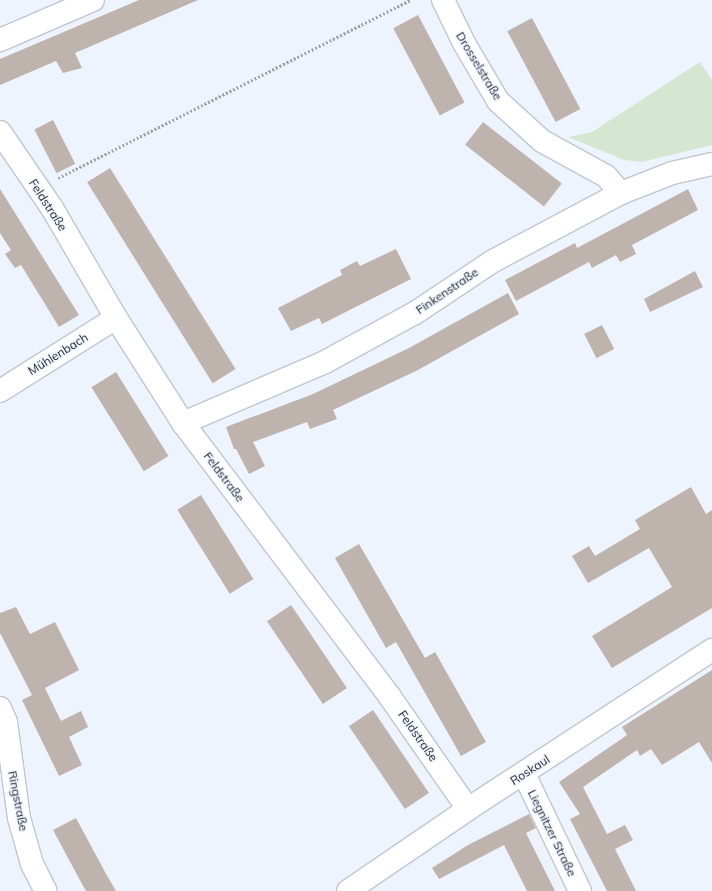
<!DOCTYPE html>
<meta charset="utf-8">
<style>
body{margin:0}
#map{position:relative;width:712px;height:891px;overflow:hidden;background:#edf4fe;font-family:Mulish,sans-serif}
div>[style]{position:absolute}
.green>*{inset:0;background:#d5e6d1}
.building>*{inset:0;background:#beb4ad;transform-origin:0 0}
.path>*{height:2.5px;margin-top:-1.25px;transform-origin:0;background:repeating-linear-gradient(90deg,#9fa4ab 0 2px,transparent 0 4px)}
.roads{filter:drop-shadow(1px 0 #c0c6d0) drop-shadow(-1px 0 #c0c6d0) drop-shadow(0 1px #c0c6d0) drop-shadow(0 -1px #c0c6d0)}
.minor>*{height:22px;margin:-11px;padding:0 11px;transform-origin:11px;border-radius:11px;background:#fff}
span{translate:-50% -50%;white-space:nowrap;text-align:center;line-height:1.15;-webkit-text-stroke:3px #edf4fe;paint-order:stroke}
.street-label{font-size:12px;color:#292b2f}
</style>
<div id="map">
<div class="green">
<div style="clip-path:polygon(700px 62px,712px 80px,712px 145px,642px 162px,624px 160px,568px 137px,592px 132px)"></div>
</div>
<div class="building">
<div style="clip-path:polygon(139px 0,198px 0,75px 53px,82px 68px,63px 73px,56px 61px,0 85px,0 59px)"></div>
<div style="left:418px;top:15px;width:99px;height:28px;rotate:62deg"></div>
<div style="left:532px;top:18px;width:103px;height:28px;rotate:62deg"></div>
<div style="left:53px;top:120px;width:49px;height:21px;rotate:63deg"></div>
<div style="left:483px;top:122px;width:100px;height:29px;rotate:38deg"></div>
<div style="left:110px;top:168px;width:237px;height:27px;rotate:58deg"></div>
<div style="clip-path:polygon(0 189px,79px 315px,59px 327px,21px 265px,15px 268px,5px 254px,11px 250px,0 233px)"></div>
<div style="clip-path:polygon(688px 189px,698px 210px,632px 245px,636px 254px,620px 262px,616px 255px,592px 268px,589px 262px,516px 301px,505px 280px,575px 243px,577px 248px)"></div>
<div style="clip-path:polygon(396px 249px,411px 279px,322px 324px,319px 318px,291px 331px,278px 308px,342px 275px,340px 270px,357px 261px,360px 266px)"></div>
<div style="clip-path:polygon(695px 271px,703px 287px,650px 312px,644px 299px)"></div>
<div style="clip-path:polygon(508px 293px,519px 314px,416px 371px,333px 410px,337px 419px,310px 429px,307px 422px,253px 442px,265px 466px,249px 474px,236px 449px,234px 449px,226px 427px,313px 394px,409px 348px)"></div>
<div style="left:602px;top:325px;width:27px;height:20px;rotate:63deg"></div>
<div style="left:116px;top:372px;width:99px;height:29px;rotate:58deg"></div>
<div style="clip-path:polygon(691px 487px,706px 514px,712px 510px,712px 608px,612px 668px,592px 636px,672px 587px,649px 548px,588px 583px,572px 556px,589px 546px,595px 556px,640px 529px,635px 520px)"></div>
<div style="left:201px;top:495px;width:99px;height:28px;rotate:58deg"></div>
<div style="clip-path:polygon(359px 544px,425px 658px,435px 652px,486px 742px,461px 756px,396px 642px,386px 648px,335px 558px)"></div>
<div style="left:291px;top:605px;width:100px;height:29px;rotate:56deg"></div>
<div style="clip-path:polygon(16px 607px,30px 634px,55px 622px,79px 670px,45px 688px,61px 721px,81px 711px,88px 727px,69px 737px,82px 765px,59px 776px,22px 700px,32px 695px,0 633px,0 613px)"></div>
<div style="clip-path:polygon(712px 670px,712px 763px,699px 742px,662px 765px,651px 749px,640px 756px,637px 750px,583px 787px,607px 834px,625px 825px,633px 840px,615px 849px,636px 891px,607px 891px,570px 819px,580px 814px,559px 782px,627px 735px,622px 727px)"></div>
<div style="left:373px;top:710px;width:100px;height:29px;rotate:56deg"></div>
<div style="clip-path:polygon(529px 814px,536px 828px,526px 833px,555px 891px,527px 891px,504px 845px,439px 879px,432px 868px,468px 845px)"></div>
<div style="clip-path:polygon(76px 818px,105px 872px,116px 891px,86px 891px,82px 884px,53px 830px)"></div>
</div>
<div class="path">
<div style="left:58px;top:178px;width:394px;rotate:-26.8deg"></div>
</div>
<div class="roads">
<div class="minor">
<div style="left:443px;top:0;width:48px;rotate:64deg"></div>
<div style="left:464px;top:43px;width:67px;rotate:59.6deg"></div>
<div style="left:498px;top:101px;width:59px;rotate:42.3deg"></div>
<div style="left:542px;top:141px;width:73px;rotate:28.7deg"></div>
<div style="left:606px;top:176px;width:23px;rotate:49deg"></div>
<div style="left:0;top:40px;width:101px;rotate:-23.3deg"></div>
<div style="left:0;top:132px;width:92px;rotate:55.6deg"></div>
<div style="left:52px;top:208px;width:127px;rotate:59.8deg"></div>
<div style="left:116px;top:318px;width:125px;rotate:57.5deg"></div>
<div style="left:183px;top:423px;width:343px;rotate:52.9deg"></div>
<div style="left:390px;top:697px;width:136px;rotate:55.1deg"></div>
<div style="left:0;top:391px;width:137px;rotate:-32.2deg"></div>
<div style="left:183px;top:423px;width:155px;rotate:-23.2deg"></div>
<div style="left:325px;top:362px;width:102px;rotate:-28.6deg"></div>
<div style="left:415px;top:313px;width:94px;rotate:-33.7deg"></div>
<div style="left:493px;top:261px;width:145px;rotate:-28deg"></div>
<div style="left:621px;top:193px;width:55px;rotate:-21.4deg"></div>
<div style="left:672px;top:173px;width:41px;rotate:-12.7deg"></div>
<div style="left:0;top:708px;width:15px;rotate:67deg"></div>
<div style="left:6px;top:722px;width:97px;rotate:82.3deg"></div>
<div style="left:19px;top:818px;width:48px;rotate:74.2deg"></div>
<div style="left:32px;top:864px;width:30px;rotate:63deg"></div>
<div style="left:524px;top:774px;width:130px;rotate:64.4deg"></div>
<div style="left:348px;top:891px;width:145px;rotate:-34.3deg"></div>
<div style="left:468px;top:809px;width:291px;rotate:-33.1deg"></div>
</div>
</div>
<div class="street-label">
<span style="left:479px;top:66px;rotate:59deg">Drosselstraße</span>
<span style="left:48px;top:205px;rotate:57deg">Feldstraße</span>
<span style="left:447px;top:291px;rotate:-34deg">Finkenstraße</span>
<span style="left:58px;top:354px;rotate:-32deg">Mühlenbach</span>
<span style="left:224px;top:477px;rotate:53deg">Feldstraße</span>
<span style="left:418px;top:736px;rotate:55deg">Feldstraße</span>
<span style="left:530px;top:770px;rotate:-33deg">Roskaul</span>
<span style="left:18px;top:801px;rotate:79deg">Ringstraße</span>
<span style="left:552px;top:833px;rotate:64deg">Liegnitzer Straße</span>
</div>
</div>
